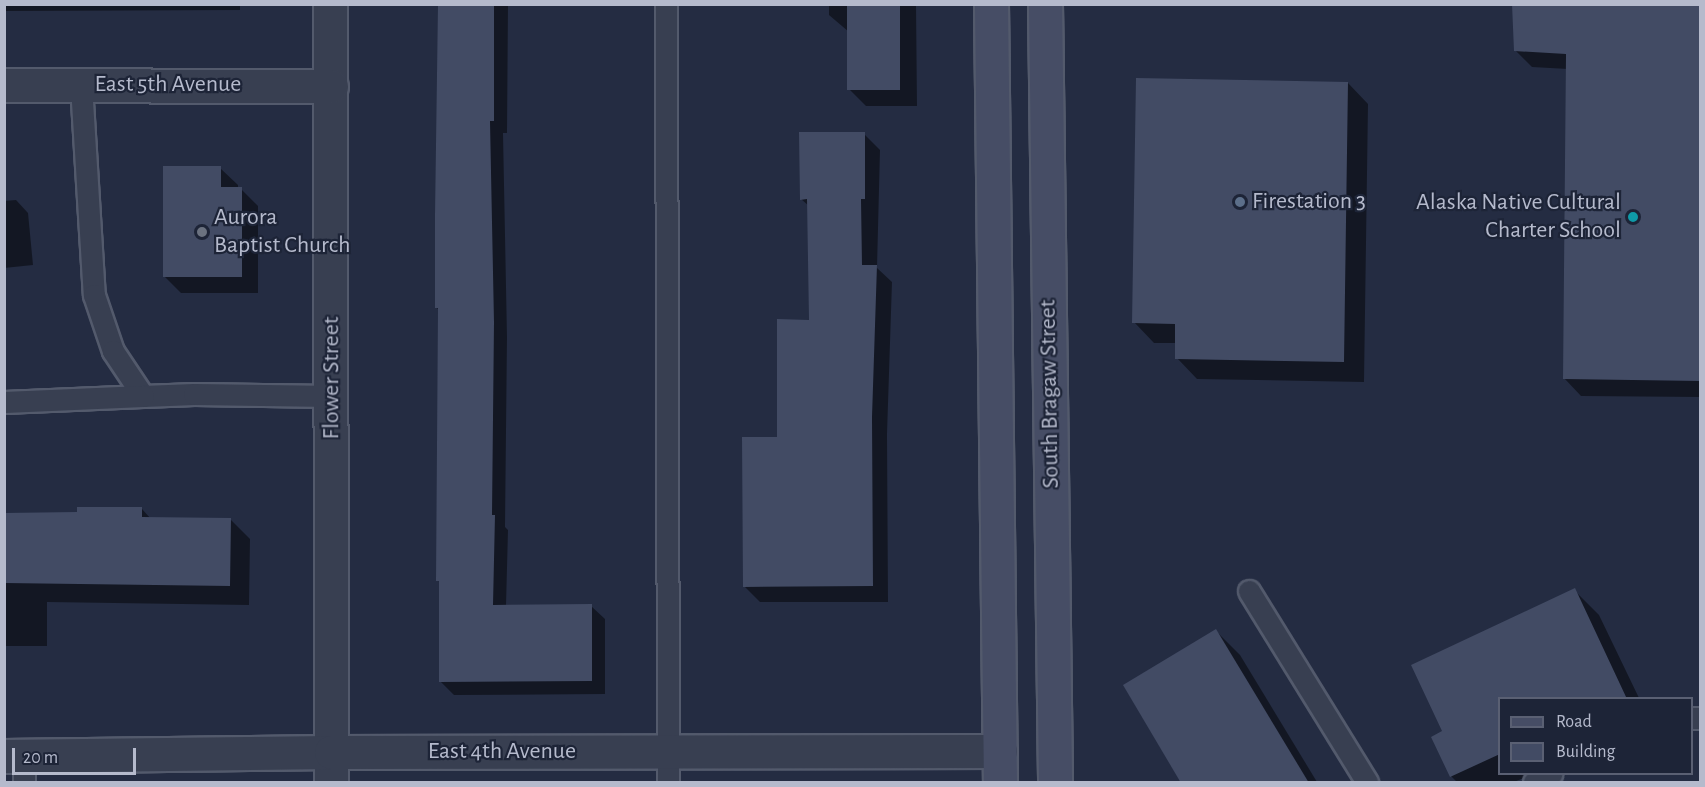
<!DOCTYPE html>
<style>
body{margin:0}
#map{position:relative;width:1705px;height:787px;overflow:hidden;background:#242c42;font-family:"Alegreya Sans",sans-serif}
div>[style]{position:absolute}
.shadow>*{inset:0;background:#0007}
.building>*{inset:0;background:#424b64;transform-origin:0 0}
.roads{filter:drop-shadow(2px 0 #535a6c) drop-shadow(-2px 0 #535a6c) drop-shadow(0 2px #535a6c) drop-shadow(0 -2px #535a6c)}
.service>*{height:21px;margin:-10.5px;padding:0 10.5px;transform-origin:10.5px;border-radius:10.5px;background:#383f51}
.minor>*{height:33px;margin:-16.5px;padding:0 16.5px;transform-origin:16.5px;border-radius:16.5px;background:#383f51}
.secondary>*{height:33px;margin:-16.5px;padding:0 16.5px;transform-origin:16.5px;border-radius:16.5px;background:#464d65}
.dots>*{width:16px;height:16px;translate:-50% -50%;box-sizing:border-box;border:3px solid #1d2437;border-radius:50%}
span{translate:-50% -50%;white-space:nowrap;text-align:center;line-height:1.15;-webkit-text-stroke:4.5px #1d2437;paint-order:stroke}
.street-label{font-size:24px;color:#b5bacc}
.poi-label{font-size:24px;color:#b5bacc}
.left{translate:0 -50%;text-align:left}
.right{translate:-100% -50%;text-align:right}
.frame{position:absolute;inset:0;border:6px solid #b5bacc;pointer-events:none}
.legend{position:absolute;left:1498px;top:697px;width:195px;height:78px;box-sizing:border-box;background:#1d2437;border:2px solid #5a6073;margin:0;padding:8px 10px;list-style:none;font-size:18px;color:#b5bacc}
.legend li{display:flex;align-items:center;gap:12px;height:30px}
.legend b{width:30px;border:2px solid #5a6073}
.scale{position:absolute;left:12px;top:748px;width:124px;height:27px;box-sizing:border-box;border:3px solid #b5bacc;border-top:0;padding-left:8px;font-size:18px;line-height:21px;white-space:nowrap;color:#b5bacc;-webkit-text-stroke:4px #1d2437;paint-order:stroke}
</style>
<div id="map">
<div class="shadow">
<div style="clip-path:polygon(4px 4px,240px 4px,240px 10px,4px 11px)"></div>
<div style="clip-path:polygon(439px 4px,508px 4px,507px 133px,503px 133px,507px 337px,505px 527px,508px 530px,506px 606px,591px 606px,605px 619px,605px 694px,454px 695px,440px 681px,440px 583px,438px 580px,440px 311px,437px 308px)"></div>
<div style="clip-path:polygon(829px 4px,916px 4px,917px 106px,866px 106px,849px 89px,849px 32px,829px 15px)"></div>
<div style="clip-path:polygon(1700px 4px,1700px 397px,1581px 396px,1564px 378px,1568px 69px,1532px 67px,1515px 50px)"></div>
<div style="clip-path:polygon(1348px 83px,1368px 104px,1364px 382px,1197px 379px,1177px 358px,1177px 343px,1154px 343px,1134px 322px)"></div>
<div style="clip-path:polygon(864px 134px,880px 150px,877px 268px,892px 282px,887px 434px,888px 602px,760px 602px,744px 586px,778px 439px,811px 321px,809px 206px,801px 199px)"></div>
<div style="clip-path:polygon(220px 168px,238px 185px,238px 189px,241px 189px,258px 206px,258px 293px,181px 293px,164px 276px)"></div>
<div style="clip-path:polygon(16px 200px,28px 213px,33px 265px,4px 268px,4px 201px)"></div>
<div style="clip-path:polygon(142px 509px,151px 519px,230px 519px,250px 539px,249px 605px,47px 602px,47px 646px,4px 646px,4px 515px,78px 514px)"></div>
<div style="clip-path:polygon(1574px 590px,1599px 615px,1639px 698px,1500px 698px,1500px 774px,1533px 774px,1514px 782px,1457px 782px,1451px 776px,1444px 732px)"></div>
<div style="clip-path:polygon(1216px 631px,1240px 655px,1317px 782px,1183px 782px)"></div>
</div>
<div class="building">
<div style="clip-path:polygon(438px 4px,494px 4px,494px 121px,490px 121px,494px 322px,492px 515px,495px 515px,493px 605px,592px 604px,592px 681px,439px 682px,439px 581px,436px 581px,438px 308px,435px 308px,435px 215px)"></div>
<div style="left:847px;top:4px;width:53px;height:86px"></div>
<div style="clip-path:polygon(1512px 4px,1701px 4px,1701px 381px,1563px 379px,1566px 54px,1514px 51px)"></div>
<div style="clip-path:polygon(1136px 78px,1348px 82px,1344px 362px,1175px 359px,1175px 324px,1132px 323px)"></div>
<div style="clip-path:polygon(799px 132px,865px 132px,865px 199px,861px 199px,862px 265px,877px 265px,872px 417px,873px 586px,743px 587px,742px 437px,777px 437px,777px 319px,809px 320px,807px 199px,800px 200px)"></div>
<div style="clip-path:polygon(163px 166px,221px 166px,221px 187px,242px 187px,242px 277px,163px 277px)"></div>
<div style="clip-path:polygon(77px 507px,142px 507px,142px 517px,231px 518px,230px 586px,4px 583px,4px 513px,77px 512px)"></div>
<div style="clip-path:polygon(1575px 588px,1627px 699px,1500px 699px,1500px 754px,1450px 777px,1431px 737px,1442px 731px,1411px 665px)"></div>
<div style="clip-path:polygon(1216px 629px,1309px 783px,1181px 783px,1123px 685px)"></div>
</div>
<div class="roads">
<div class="service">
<div style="left:666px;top:4px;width:778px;rotate:89.85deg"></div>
<div style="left:81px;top:85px;width:210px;rotate:86.5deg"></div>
<div style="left:94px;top:295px;width:59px;rotate:71.3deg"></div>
<div style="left:113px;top:351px;width:54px;rotate:56.3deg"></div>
<div style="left:143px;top:396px;width:51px;rotate:-2.2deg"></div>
<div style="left:194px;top:394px;width:138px;rotate:0.8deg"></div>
<div style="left:4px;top:402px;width:139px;rotate:-2.5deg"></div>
<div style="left:1249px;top:591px;width:225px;rotate:58.3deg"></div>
<div style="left:1692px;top:718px;width:8px"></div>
<div style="left:24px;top:756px;width:26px;rotate:90deg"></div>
<div style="left:1534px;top:782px;width:19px;rotate:-25deg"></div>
</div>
<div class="minor">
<div style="left:330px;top:4px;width:778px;rotate:89.93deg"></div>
<div style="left:4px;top:85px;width:327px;rotate:0.2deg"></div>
<div style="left:4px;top:756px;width:327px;rotate:-0.7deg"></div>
<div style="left:331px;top:752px;width:669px;rotate:-0.09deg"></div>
</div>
<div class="secondary">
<div style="left:991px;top:4px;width:778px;rotate:89.34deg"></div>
<div style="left:1045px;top:4px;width:778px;rotate:89.26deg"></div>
</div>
</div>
<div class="dots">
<div style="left:1240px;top:202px;background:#5c6f8a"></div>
<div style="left:1633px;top:217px;background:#0f9aa8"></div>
<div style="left:202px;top:232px;background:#6b7280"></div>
</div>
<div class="street-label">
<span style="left:168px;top:85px">East 5th Avenue</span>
<span style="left:332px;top:378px;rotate:-90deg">Flower Street</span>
<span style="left:1050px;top:394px;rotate:-91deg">South Bragaw Street</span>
<span style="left:502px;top:752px">East 4th Avenue</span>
</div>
<div class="poi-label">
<span class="left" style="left:1252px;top:202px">Firestation 3</span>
<span class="right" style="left:1621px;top:217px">Alaska Native Cultural<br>Charter School</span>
<span class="left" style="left:214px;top:232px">Aurora<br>Baptist Church</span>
</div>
<div class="frame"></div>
<ul class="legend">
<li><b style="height:8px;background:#464d65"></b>Road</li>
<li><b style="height:16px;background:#424b64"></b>Building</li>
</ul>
<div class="scale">20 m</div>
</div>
